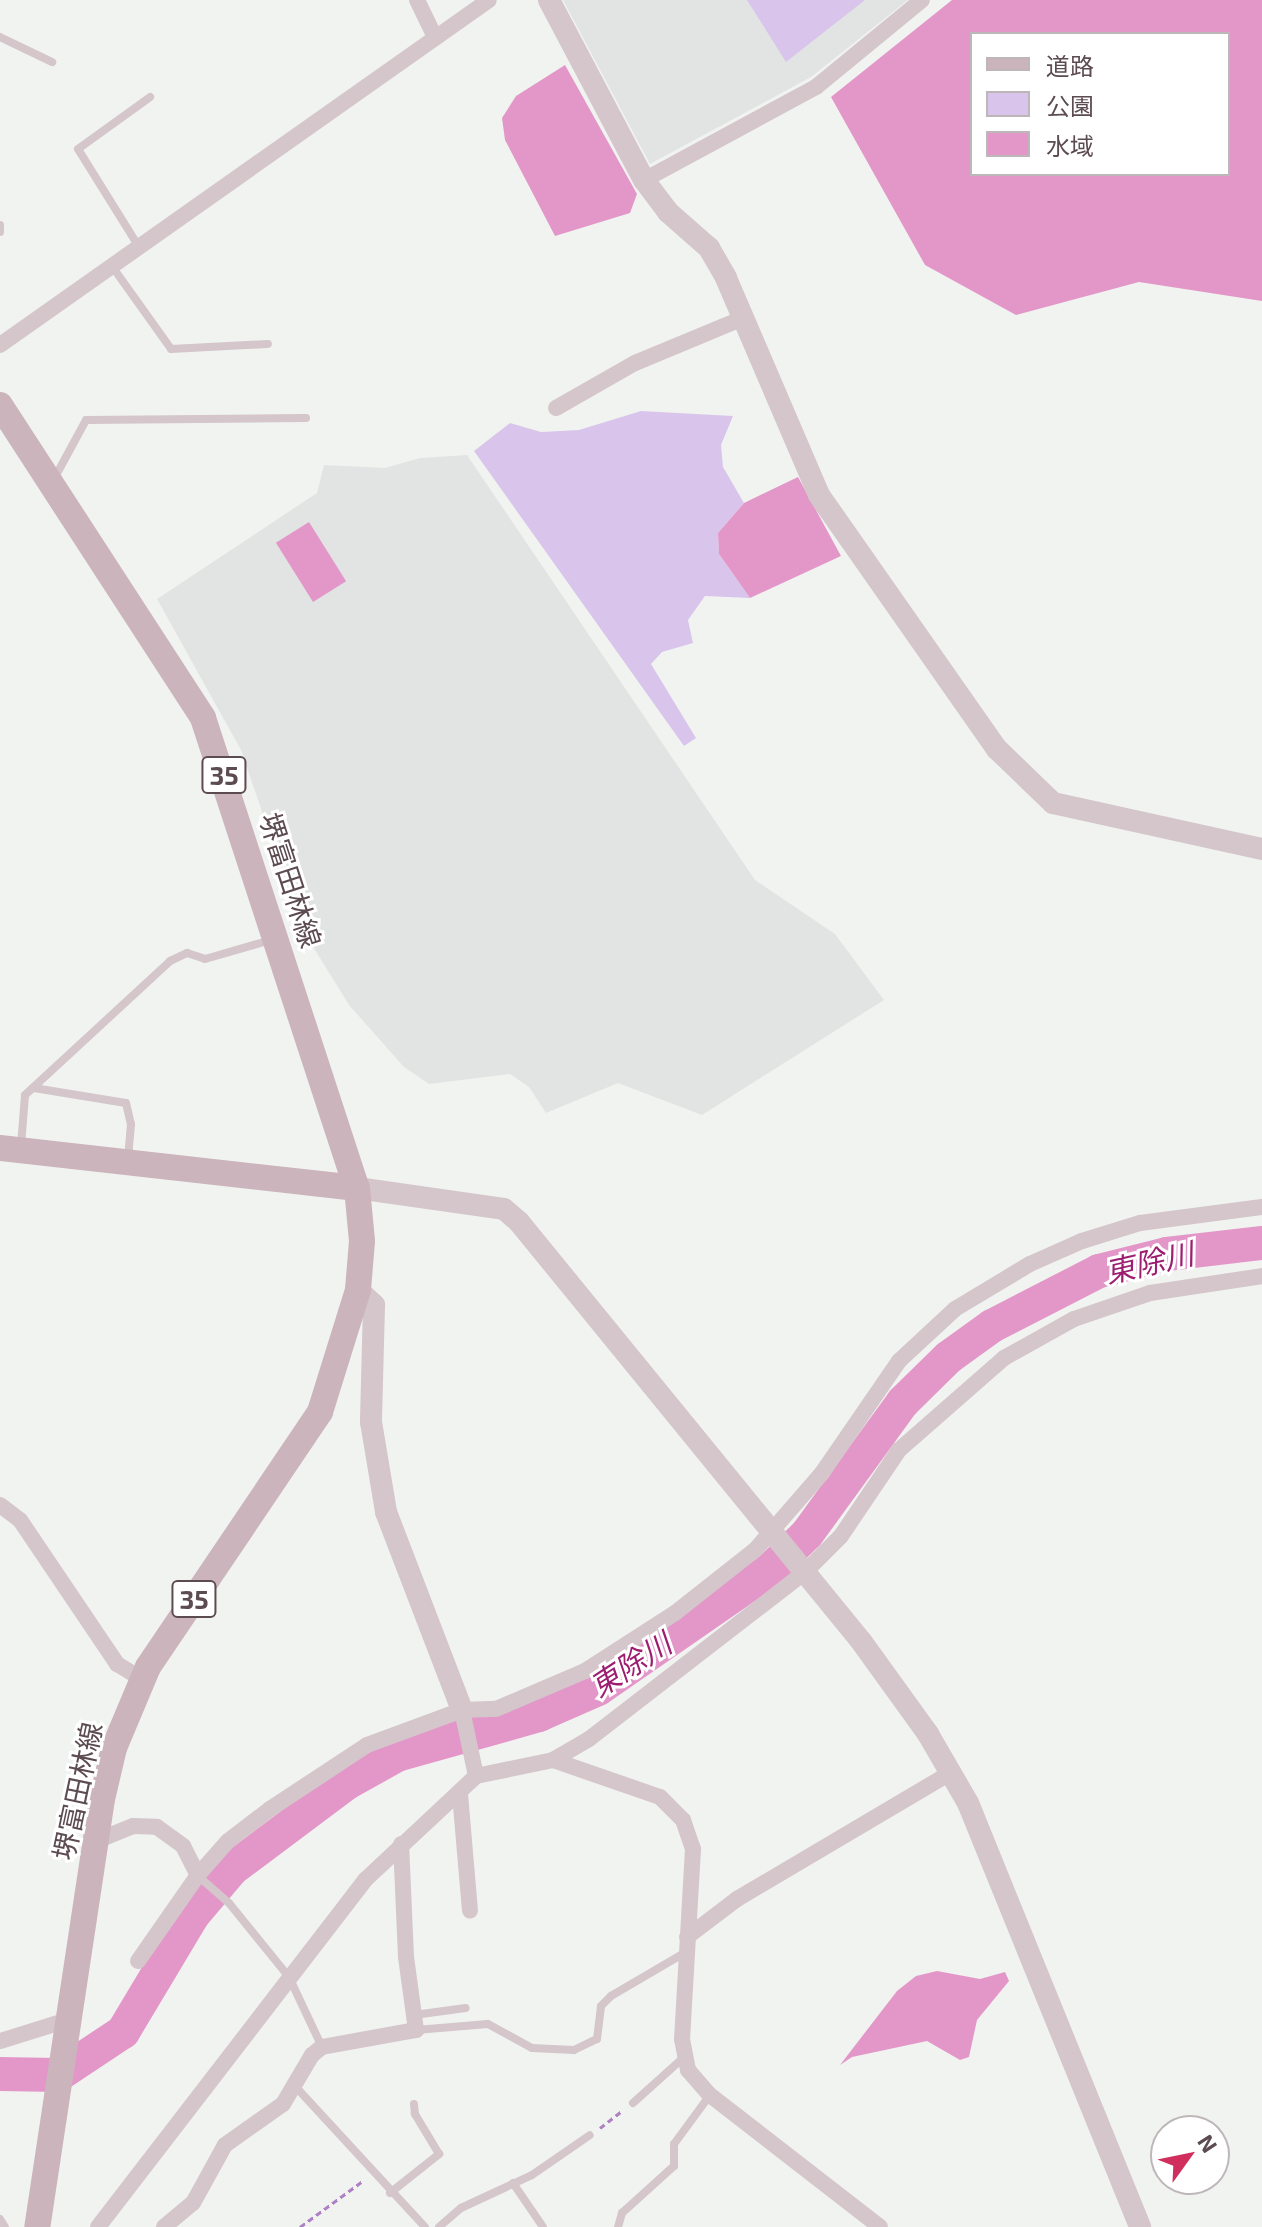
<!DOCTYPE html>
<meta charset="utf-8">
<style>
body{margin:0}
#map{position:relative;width:1262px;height:2227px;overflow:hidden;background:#f1f3f1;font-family:"Exo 2","Noto Sans JP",sans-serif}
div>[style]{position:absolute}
.education>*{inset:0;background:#e2e4e3}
.green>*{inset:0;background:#d9c5eb}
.water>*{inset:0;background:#e397c8;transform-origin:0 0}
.river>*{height:34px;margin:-17px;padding:0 17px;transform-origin:17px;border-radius:17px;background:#e397c8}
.path>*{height:3px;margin-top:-1.5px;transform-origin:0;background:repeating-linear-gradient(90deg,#ae81c5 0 6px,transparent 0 10px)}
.service>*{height:8px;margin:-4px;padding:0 4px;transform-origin:4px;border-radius:4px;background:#d4c6cb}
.minor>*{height:16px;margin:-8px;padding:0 8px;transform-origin:8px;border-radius:8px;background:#d4c6cb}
.tertiary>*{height:22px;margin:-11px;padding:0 11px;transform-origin:11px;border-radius:11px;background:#d4c6cb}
.primary>*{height:26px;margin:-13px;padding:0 13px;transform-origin:13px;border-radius:13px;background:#ccb4bd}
span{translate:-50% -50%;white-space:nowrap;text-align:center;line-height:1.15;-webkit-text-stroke:6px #fff;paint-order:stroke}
.shield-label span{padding:2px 6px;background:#fff;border:2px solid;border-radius:6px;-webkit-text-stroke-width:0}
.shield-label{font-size:26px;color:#5c4b51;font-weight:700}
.street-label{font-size:28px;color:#5c4b51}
.water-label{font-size:30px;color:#9d1d70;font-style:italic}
.legend{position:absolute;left:970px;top:32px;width:260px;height:144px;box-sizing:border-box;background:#fff;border:2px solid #beb7b9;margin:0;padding:10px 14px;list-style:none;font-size:24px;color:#5c4b51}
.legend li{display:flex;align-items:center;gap:16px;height:40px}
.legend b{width:40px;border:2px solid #beb7b9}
.north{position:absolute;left:1150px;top:2115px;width:80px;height:80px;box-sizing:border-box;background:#fff;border:2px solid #beb7b9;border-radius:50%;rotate:57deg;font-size:22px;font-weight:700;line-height:32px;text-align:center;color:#5c4b51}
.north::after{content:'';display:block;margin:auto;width:28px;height:36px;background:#d02e5d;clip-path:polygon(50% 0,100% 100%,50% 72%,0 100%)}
</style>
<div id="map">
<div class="education">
<div style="clip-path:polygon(563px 0,908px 0,811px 77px,650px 164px)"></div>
<div style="clip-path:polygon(467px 455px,755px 880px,835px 934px,884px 1000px,702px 1115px,618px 1083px,546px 1113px,529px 1087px,510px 1074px,429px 1084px,404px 1067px,349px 1005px,302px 929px,241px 750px,157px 599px,317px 493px,324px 465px,385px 468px,420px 458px)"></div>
</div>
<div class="green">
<div style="clip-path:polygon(747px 0,865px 0,786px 62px)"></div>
<div style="clip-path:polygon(641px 411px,733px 416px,721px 445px,723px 467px,744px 503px,718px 533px,719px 554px,750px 598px,705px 596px,688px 620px,693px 643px,662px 652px,651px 664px,696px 738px,684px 746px,474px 451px,510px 423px,541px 432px,579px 430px)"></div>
</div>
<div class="water">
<div style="clip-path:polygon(evenodd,952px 0,1262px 0,1262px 301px,1139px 282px,1016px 315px,925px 265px,831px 97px,952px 0,1228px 34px,1228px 174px,972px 174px,972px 34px,1228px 34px)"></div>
<div style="clip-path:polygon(565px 65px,637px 194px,630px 213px,555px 236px,505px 140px,502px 118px,516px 96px)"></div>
<div style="clip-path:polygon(798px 477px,841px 556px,750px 598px,719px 554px,718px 533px,744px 503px)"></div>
<div style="left:309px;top:522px;width:70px;height:39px;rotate:58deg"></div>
<div style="clip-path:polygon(937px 1971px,980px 1979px,1005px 1972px,1009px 1981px,977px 2020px,969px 2057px,960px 2060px,927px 2041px,852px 2057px,840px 2065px,897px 1991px,916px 1976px)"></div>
</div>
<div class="river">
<div style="left:0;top:2074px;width:58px;rotate:1deg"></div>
<div style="left:58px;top:2075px;width:78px;rotate:-33.5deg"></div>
<div style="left:123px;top:2032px;width:136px;rotate:-59.1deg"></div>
<div style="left:193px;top:1915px;width:60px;rotate:-49.7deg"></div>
<div style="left:232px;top:1869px;width:144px;rotate:-36.8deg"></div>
<div style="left:347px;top:1783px;width:57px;rotate:-29.2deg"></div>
<div style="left:397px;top:1755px;width:148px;rotate:-15.7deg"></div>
<div style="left:539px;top:1715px;width:64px;rotate:-23.8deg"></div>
<div style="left:598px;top:1689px;width:211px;rotate:-34.7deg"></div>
<div style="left:771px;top:1569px;width:50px;rotate:-44.2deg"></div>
<div style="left:807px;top:1534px;width:163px;rotate:-54deg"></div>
<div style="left:903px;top:1402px;width:64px;rotate:-44.4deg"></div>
<div style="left:949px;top:1357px;width:53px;rotate:-35.8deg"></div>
<div style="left:992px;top:1326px;width:120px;rotate:-27.2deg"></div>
<div style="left:1099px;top:1271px;width:70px;rotate:-14deg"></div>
<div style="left:1167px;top:1254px;width:96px;rotate:-6.6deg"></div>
</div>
<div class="path">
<div style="left:600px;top:2128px;width:28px;rotate:-38deg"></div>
<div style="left:300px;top:2227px;width:79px;rotate:-36.3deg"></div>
</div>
<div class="service">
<div style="left:0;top:37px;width:58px;rotate:25.7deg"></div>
<div style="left:0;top:225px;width:7px;rotate:90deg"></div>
<div style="left:139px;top:247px;width:115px;rotate:-121.9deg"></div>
<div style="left:78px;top:149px;width:89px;rotate:-35.8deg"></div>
<div style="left:114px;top:269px;width:98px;rotate:54.5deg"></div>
<div style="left:171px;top:349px;width:97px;rotate:-3deg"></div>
<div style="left:54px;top:479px;width:67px;rotate:-61.5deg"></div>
<div style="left:86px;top:420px;width:220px;rotate:-0.5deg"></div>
<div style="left:34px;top:1088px;width:93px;rotate:9.3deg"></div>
<div style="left:126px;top:1103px;width:22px;rotate:77deg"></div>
<div style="left:131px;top:1124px;width:36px;rotate:95deg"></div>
<div style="left:21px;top:1146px;width:51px;rotate:-85.5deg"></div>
<div style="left:25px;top:1095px;width:197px;rotate:-42.7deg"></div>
<div style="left:170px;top:961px;width:19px;rotate:-25deg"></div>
<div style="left:187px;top:953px;width:19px;rotate:18deg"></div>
<div style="left:205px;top:959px;width:69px;rotate:-16.1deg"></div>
<div style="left:198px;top:1876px;width:41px;rotate:41.1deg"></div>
<div style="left:229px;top:1903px;width:95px;rotate:51deg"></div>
<div style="left:289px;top:1977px;width:77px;rotate:64.8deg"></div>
<div style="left:414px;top:2015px;width:52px;rotate:-7.7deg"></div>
<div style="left:416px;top:2030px;width:72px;rotate:-4.8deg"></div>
<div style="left:488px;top:2024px;width:50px;rotate:28.6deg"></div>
<div style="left:532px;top:2048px;width:42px;rotate:2.7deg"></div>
<div style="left:574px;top:2050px;width:25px;rotate:-26deg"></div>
<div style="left:597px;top:2039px;width:33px;rotate:-83deg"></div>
<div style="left:601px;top:2006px;width:14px;rotate:-45deg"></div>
<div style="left:611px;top:1996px;width:87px;rotate:-30.4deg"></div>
<div style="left:294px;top:2085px;width:193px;rotate:47.3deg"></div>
<div style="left:633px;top:2103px;width:67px;rotate:-42deg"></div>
<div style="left:513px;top:2183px;width:53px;rotate:55.7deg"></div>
<div style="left:390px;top:2193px;width:63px;rotate:-38.5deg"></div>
<div style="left:439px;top:2154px;width:47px;rotate:-121deg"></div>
<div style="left:415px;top:2114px;width:10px;rotate:-96deg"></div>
<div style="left:0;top:2219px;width:9px;rotate:58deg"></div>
<div style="left:439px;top:2227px;width:29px;rotate:-41deg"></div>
<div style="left:461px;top:2208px;width:78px;rotate:-24.9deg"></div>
<div style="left:532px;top:2175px;width:70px;rotate:-34.6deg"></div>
<div style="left:618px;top:2227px;width:15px;rotate:-74deg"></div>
<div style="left:622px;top:2213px;width:70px;rotate:-42.1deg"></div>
<div style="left:674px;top:2166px;width:22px;rotate:-90deg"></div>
<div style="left:674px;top:2144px;width:61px;rotate:-53.7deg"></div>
</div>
<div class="minor">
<div style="left:417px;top:0;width:41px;rotate:64.1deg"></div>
<div style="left:644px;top:180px;width:196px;rotate:-28.4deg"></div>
<div style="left:816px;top:87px;width:137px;rotate:-39.4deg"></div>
<div style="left:0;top:345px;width:598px;rotate:-35.2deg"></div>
<div style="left:556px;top:408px;width:91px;rotate:-29.7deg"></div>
<div style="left:635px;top:363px;width:117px;rotate:-22.6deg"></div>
<div style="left:0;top:1505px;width:25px;rotate:37deg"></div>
<div style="left:20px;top:1520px;width:174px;rotate:56deg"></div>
<div style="left:117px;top:1664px;width:29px;rotate:31deg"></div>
<div style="left:462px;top:1710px;width:67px;rotate:78deg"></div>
<div style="left:553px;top:1760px;width:113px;rotate:19.1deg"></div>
<div style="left:660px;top:1797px;width:33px;rotate:45deg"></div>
<div style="left:683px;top:1820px;width:31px;rotate:71deg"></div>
<div style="left:693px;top:1849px;width:190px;rotate:93.3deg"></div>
<div style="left:682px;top:2039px;width:32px;rotate:79deg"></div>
<div style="left:688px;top:2070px;width:33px;rotate:49deg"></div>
<div style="left:710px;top:2095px;width:215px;rotate:37.8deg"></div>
<div style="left:460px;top:1794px;width:117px;rotate:85.1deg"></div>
<div style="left:96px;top:1841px;width:40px;rotate:-22deg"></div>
<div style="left:133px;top:1826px;width:24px;rotate:2deg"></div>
<div style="left:157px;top:1827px;width:32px;rotate:36deg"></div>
<div style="left:183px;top:1846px;width:33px;rotate:63deg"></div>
<div style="left:198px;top:1875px;width:45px;rotate:-48.6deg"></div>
<div style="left:228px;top:1841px;width:53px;rotate:-37.3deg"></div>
<div style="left:270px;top:1809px;width:116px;rotate:-33.4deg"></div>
<div style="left:367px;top:1745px;width:101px;rotate:-20.2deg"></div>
<div style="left:462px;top:1710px;width:34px;rotate:-2deg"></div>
<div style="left:496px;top:1709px;width:97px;rotate:-23.1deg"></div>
<div style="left:585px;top:1671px;width:107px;rotate:-32.8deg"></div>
<div style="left:675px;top:1613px;width:103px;rotate:-38.3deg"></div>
<div style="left:756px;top:1549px;width:101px;rotate:-49deg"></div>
<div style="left:822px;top:1473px;width:136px;rotate:-55.5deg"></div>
<div style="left:899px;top:1361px;width:76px;rotate:-42.9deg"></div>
<div style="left:955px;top:1309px;width:87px;rotate:-31deg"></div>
<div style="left:1030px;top:1264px;width:57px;rotate:-23.9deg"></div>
<div style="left:1082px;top:1241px;width:61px;rotate:-17.2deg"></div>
<div style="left:1140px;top:1223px;width:123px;rotate:-7.5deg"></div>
<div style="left:687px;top:1937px;width:63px;rotate:-37.2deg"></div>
<div style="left:737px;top:1899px;width:247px;rotate:-30.6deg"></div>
<div style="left:138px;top:1961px;width:105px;rotate:-55.1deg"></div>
<div style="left:0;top:2041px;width:71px;rotate:-17.2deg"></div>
<div style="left:98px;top:2227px;width:438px;rotate:-52.4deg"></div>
<div style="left:365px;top:1880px;width:152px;rotate:-43.1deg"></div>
<div style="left:476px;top:1776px;width:79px;rotate:-11.7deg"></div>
<div style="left:553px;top:1760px;width:42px;rotate:-30.3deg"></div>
<div style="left:589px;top:1739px;width:272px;rotate:-37.7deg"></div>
<div style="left:804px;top:1573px;width:52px;rotate:-45deg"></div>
<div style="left:841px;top:1536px;width:104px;rotate:-56deg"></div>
<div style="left:899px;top:1450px;width:140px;rotate:-41.2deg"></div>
<div style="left:1004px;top:1358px;width:80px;rotate:-29.1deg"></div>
<div style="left:1074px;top:1319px;width:80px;rotate:-18.9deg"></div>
<div style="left:1150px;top:1293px;width:113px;rotate:-8.6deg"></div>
<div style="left:164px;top:2227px;width:38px;rotate:-40deg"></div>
<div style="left:193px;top:2203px;width:66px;rotate:-61.1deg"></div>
<div style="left:225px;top:2145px;width:71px;rotate:-35.3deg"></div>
<div style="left:283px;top:2104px;width:57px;rotate:-59.4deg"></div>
<div style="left:312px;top:2055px;width:13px;rotate:-39deg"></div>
<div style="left:322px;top:2047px;width:96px;rotate:-10.3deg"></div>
<div style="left:416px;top:2030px;width:74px;rotate:-97.8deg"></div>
<div style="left:406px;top:1957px;width:113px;rotate:-92.5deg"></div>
</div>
<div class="tertiary">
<div style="left:549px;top:0;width:204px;rotate:62.2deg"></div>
<div style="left:644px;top:180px;width:40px;rotate:53deg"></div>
<div style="left:668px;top:212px;width:55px;rotate:41.3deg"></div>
<div style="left:709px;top:248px;width:34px;rotate:60deg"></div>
<div style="left:726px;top:278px;width:236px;rotate:66.8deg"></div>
<div style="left:819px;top:495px;width:310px;rotate:55deg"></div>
<div style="left:997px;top:749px;width:78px;rotate:44deg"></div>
<div style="left:1053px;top:803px;width:214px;rotate:12.4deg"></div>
<div style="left:357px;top:1188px;width:148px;rotate:8.1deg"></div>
<div style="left:504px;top:1209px;width:20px;rotate:41deg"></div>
<div style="left:519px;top:1222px;width:541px;rotate:50.78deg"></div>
<div style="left:861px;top:1641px;width:115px;rotate:54.2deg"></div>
<div style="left:928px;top:1734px;width:80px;rotate:59.9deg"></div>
<div style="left:968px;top:1803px;width:458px;rotate:67.9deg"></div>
<div style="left:358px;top:1290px;width:22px;rotate:43deg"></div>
<div style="left:374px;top:1305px;width:117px;rotate:91.5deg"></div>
<div style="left:371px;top:1422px;width:91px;rotate:80.5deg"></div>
<div style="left:386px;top:1512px;width:212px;rotate:69deg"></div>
</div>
<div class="primary">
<div style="left:0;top:405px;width:373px;rotate:57deg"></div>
<div style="left:203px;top:718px;width:495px;rotate:71.9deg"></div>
<div style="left:357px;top:1188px;width:53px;rotate:84.6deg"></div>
<div style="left:362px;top:1241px;width:49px;rotate:94.7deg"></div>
<div style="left:358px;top:1290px;width:128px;rotate:107.3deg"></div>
<div style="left:320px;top:1412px;width:308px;rotate:124deg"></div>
<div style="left:148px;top:1667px;width:88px;rotate:112.8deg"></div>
<div style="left:114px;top:1748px;width:52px;rotate:103.2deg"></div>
<div style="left:102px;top:1799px;width:433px;rotate:98.6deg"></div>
<div style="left:0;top:1148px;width:359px;rotate:6.4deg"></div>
</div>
<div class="shield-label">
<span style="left:224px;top:775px">35</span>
<span style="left:194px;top:1599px">35</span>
</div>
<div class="street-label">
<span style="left:291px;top:880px;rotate:72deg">堺富田林線</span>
<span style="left:77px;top:1791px;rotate:-78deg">堺富田林線</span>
</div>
<div class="water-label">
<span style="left:1149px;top:1262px;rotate:-13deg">東除川</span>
<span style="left:630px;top:1664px;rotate:-33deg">東除川</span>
</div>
<ul class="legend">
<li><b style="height:10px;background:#ccb4bd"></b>道路</li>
<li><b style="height:22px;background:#d9c5eb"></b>公園</li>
<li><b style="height:22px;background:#e397c8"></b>水域</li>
</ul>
<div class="north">N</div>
</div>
